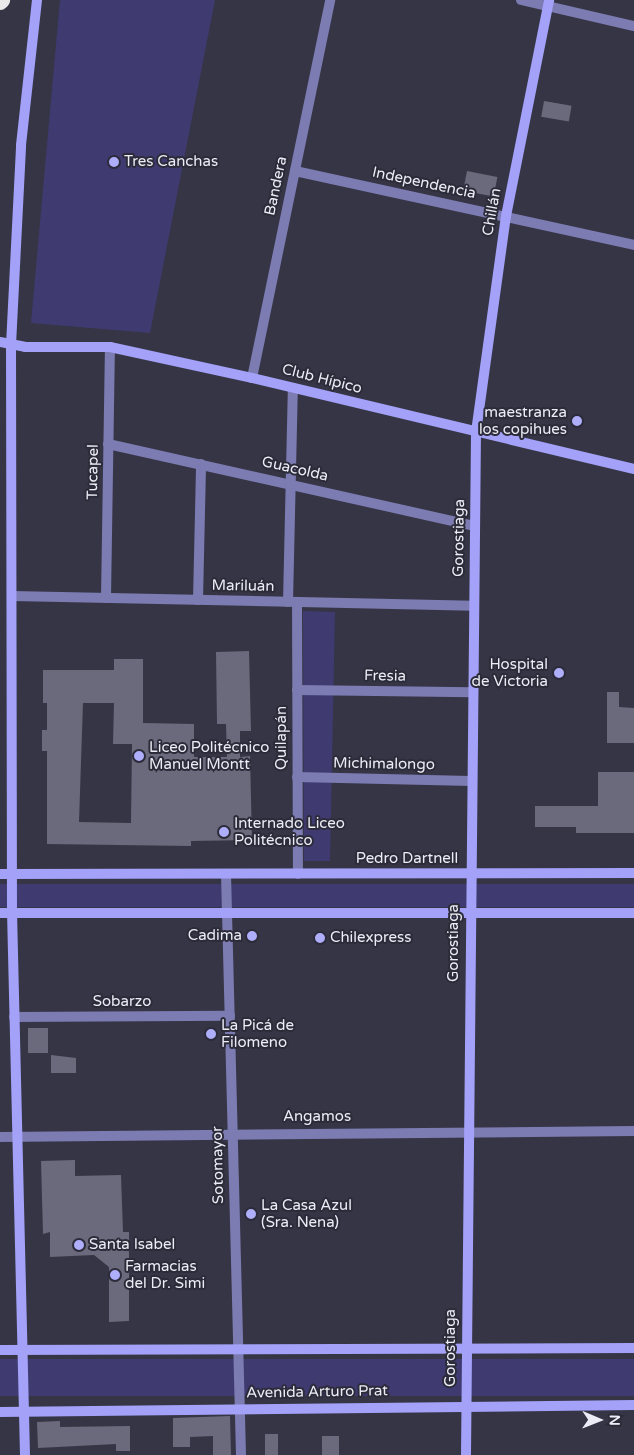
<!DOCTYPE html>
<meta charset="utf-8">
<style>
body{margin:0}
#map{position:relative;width:634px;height:1455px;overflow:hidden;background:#353545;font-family:"Varela Round",sans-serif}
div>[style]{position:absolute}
.green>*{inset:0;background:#3f3b71;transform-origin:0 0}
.building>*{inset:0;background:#6a6a7c;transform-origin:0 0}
.street>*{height:10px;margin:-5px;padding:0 5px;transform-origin:5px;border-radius:5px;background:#7c7bb2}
.secondary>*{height:10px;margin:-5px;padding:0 5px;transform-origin:5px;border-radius:5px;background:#a3a1f8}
.highway>*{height:15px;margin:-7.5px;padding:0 7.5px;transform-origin:7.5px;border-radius:7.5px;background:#eaeaea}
.dots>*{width:14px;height:14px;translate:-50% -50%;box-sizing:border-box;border:2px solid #2b2b3a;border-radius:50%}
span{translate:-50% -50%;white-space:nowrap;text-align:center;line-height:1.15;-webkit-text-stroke:4px #2b2b3a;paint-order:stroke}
.poi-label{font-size:15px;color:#ececf6}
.left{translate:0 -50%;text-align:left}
.right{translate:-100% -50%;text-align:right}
.street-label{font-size:15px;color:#ececf6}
.north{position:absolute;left:574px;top:1395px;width:50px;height:50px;-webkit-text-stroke:4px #2b2b3a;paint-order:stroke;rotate:91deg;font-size:14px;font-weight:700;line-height:20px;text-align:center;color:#ececf6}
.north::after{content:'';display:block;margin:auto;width:18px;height:22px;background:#ececf6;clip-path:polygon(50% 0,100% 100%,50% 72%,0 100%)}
</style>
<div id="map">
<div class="green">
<div style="clip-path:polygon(60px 0,215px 0,150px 333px,31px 323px)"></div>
<div style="clip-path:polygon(303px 611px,335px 612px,330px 861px,304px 861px)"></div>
<div style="left:634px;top:884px;width:23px;height:634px;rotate:90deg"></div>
<div style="left:634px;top:1359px;width:37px;height:634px;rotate:90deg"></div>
</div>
<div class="building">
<div style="left:544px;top:101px;width:28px;height:16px;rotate:10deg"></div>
<div style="left:467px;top:171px;width:31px;height:20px;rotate:11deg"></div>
<div style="clip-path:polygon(evenodd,249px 651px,251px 731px,240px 731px,240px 757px,250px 756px,252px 840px,191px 841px,191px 846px,47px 844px,47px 751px,42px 751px,42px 730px,47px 730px,47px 703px,43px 703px,43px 670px,114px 670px,114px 659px,143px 659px,143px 723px,194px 724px,194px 757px,227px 757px,226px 724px,217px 724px,216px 652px,249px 651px,83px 703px,114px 703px,113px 744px,132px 744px,131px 823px,79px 822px,83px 703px)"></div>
<div style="clip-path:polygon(607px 692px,619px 692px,619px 707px,634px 708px,634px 743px,607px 743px)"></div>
<div style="clip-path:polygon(598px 772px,634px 772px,634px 833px,576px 833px,576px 827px,535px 827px,535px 806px,598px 806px)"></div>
<div style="left:28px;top:1028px;width:20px;height:25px"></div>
<div style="clip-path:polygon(51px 1055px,76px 1058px,76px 1073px,51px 1073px)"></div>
<div style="clip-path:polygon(75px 1160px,75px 1176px,121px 1175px,123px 1232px,129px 1232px,129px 1321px,109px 1322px,109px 1267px,94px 1255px,50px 1257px,50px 1232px,43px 1234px,41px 1161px)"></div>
<div style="clip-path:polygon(230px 1416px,231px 1455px,213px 1455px,213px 1436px,190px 1437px,190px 1447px,173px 1447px,173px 1418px)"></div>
<div style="clip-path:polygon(60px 1421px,60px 1427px,130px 1426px,130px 1451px,116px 1451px,116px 1444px,38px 1448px,37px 1422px)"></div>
<div style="left:265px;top:1434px;width:13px;height:21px"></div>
<div style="left:339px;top:1436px;width:19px;height:17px;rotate:90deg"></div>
</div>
<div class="street">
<div style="left:521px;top:0;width:116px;rotate:13deg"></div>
<div style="left:295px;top:171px;width:347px;rotate:12.3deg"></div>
<div style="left:252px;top:378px;width:386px;rotate:-78.3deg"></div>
<div style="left:108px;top:444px;width:375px;rotate:12.6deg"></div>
<div style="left:12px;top:596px;width:461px;rotate:1.2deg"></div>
<div style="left:106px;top:598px;width:251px;rotate:-89.1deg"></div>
<div style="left:198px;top:600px;width:136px;rotate:-88.7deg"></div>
<div style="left:288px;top:602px;width:214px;rotate:-88.7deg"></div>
<div style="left:297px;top:602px;width:272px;rotate:89.8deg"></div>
<div style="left:297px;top:690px;width:175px;rotate:0.7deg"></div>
<div style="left:297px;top:777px;width:174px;rotate:1.3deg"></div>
<div style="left:226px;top:874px;width:581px;rotate:88.52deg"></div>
<div style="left:14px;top:1017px;width:216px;rotate:-0.3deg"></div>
<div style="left:0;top:1137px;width:634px;rotate:-0.54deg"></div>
</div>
<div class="secondary">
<div style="left:0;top:342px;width:25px;rotate:11deg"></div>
<div style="left:25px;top:347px;width:85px"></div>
<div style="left:110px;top:347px;width:145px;rotate:12.3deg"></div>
<div style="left:252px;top:378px;width:393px;rotate:13.4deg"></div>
<div style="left:0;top:874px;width:634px;rotate:-0.09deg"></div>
<div style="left:0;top:913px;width:634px"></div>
<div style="left:0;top:1350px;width:634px;rotate:-0.18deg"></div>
<div style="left:0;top:1412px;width:634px;rotate:-0.63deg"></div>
<div style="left:25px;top:1455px;width:542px;rotate:-91.37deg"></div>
<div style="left:12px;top:913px;width:568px;rotate:-90.1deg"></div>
<div style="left:11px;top:345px;width:200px;rotate:-87.1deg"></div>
<div style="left:21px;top:145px;width:146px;rotate:-83.7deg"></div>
<div style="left:466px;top:1455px;width:1023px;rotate:-89.44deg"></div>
<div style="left:476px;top:432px;width:218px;rotate:-82.1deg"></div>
<div style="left:506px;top:216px;width:220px;rotate:-78.7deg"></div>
</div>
<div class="highway">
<div style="left:0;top:2px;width:3px;rotate:-45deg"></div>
</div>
<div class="dots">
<div style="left:114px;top:162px;background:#afaefa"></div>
<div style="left:577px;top:421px;background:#afaefa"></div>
<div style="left:559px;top:673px;background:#afaefa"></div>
<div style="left:139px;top:756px;background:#afaefa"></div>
<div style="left:224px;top:832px;background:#afaefa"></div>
<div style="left:252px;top:936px;background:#afaefa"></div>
<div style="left:320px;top:938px;background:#afaefa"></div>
<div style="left:211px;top:1034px;background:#afaefa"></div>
<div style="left:251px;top:1214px;background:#afaefa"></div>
<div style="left:79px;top:1245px;background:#afaefa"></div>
<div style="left:115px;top:1275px;background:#afaefa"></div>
</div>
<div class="poi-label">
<span class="left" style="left:124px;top:162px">Tres Canchas</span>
<span class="right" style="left:567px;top:421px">maestranza<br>los copihues</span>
<span class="right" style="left:548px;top:673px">Hospital<br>de Victoria</span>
<span class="left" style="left:149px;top:756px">Liceo Politécnico<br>Manuel Montt</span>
<span class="left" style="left:234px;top:832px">Internado Liceo<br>Politécnico</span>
<span class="right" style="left:242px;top:936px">Cadima</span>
<span class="left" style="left:330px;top:938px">Chilexpress</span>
<span class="left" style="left:221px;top:1034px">La Picá de<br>Filomeno</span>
<span class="left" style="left:261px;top:1214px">La Casa Azul<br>(Sra. Nena)</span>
<span class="left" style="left:89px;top:1245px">Santa Isabel</span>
<span class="left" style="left:125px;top:1275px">Farmacias<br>del Dr. Simi</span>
</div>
<div class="street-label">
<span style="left:424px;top:183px;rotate:12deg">Independencia</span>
<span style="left:276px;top:186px;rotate:-78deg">Bandera</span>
<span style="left:492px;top:212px;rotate:-80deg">Chillán</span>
<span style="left:322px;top:379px;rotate:14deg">Club Hípico</span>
<span style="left:295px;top:469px;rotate:13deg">Guacolda</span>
<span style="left:93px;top:472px;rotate:-89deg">Tucapel</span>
<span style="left:459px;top:538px;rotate:-89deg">Gorostiaga</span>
<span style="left:243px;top:586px;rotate:1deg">Mariluán</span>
<span style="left:385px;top:676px;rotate:1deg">Fresia</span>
<span style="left:282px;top:738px;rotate:-90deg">Quilapán</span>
<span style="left:384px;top:764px;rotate:1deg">Michimalongo</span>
<span style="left:407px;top:859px">Pedro Dartnell</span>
<span style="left:454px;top:943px;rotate:-90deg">Gorostiaga</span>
<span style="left:122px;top:1002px">Sobarzo</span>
<span style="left:317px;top:1117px">Angamos</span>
<span style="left:218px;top:1165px;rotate:-91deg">Sotomayor</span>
<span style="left:451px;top:1348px;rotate:-90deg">Gorostiaga</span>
<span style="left:317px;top:1392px;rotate:-1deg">Avenida Arturo Prat</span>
</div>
<div class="north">N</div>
</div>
